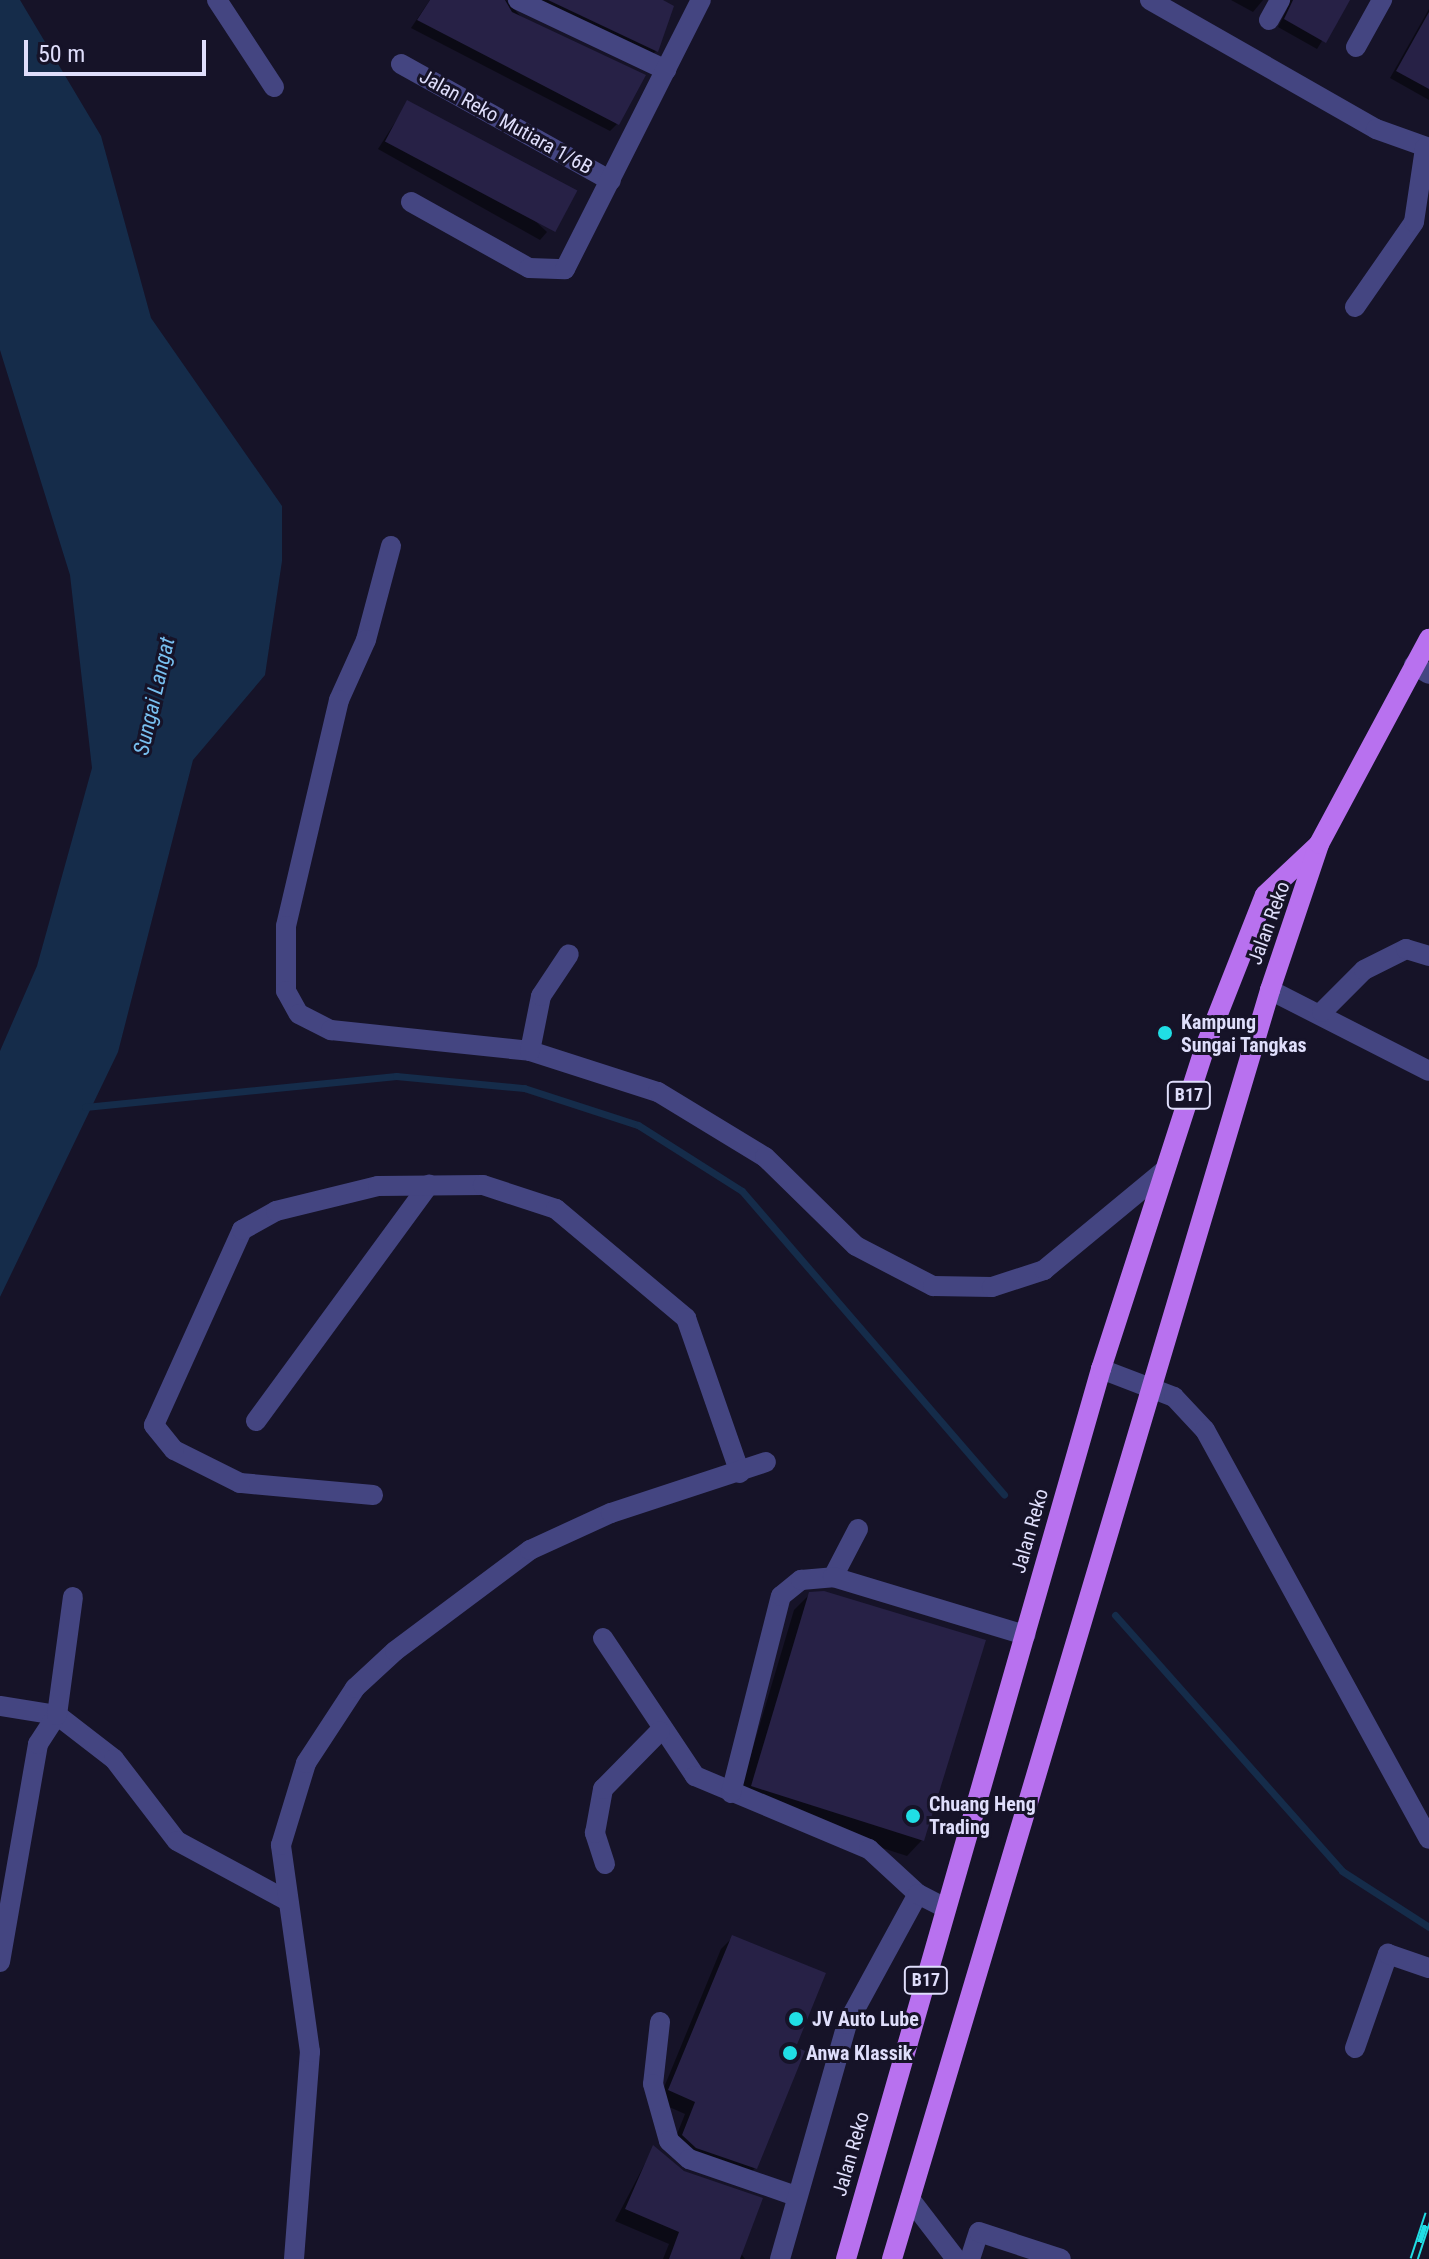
<!DOCTYPE html>
<style>
body{margin:0}
#map{position:relative;width:1429px;height:2259px;overflow:hidden;background:#161328;font-family:"Roboto Condensed",sans-serif}
div>[style]{position:absolute}
.water>*{inset:0;background:#152c4a}
.shadow>*{inset:0;background:#0007}
.stream>*{height:7px;margin:-3.5px;padding:0 3.5px;transform-origin:3.5px;border-radius:3.5px;background:#152c4a}
.building>*{inset:0;background:#272146;transform-origin:0 0}
.minor>*{height:20px;margin:-10px;padding:0 10px;transform-origin:10px;border-radius:10px;background:#444581}
.major>*{height:20px;margin:-10px;padding:0 10px;transform-origin:10px;border-radius:10px;background:#b871ef}
.rail>*{height:9px;margin-top:-4.5px;transform-origin:0;background:repeating-linear-gradient(90deg,#161328 0 18px,#20dee5 0 36px);box-sizing:border-box;border-block:2px solid #20dee5}
.dots>*{width:22px;height:22px;translate:-50% -50%;box-sizing:border-box;border:4px solid #161328;border-radius:50%}
span{translate:-50% -50%;white-space:nowrap;text-align:center;line-height:1.15;-webkit-text-stroke:6px #161328;paint-order:stroke}
.shield-label span{padding:2px 6px;background:#161328;border:2px solid;border-radius:6px;-webkit-text-stroke-width:0}
.shield-label{font-size:18px;color:#dfdefb;font-weight:700}
.street-label{font-size:20px;color:#dfdefb}
.poi-label{font-size:20px;color:#dfdefb;font-weight:700}
.left{translate:0 -50%;text-align:left}
.water-label{font-size:22px;color:#78bfef;font-style:italic}
.scale{position:absolute;left:24px;top:40px;width:182px;height:36px;box-sizing:border-box;border:4px solid #dfdefb;border-top:0;padding-left:10px;font-size:24px;line-height:28px;white-space:nowrap;color:#dfdefb;-webkit-text-stroke:6px #161328;paint-order:stroke}
</style>
<div id="map">
<div class="water">
<div style="clip-path:polygon(0 0,20px 0,101px 136px,151px 318px,282px 506px,282px 561px,265px 675px,193px 760px,118px 1052px,0 1297px,0 1051px,37px 966px,92px 768px,70px 575px,0 350px)"></div>
</div>
<div class="shadow">
<div style="clip-path:polygon(430px 0,506px 0,617px 124px,610px 131px,411px 28px)"></div>
<div style="clip-path:polygon(526px 0,659px 0,656px 51px,649px 58px)"></div>
<div style="clip-path:polygon(1231px 0,1263px 0,1253px 12px)"></div>
<div style="clip-path:polygon(1282px 0,1348px 0,1317px 49px,1278px 27px,1287px 9px)"></div>
<div style="clip-path:polygon(1429px 9px,1429px 100px,1390px 78px)"></div>
<div style="clip-path:polygon(408px 102px,547px 232px,540px 240px,378px 149px)"></div>
<div style="clip-path:polygon(809px 1595px,922px 1840px,907px 1856px,737px 1801px,794px 1610px)"></div>
<div style="clip-path:polygon(732px 1938px,794px 2048px,755px 2168px,744px 2179px,672px 2147px,685px 2114px,658px 2102px,721px 1949px)"></div>
<div style="clip-path:polygon(653px 2148px,683px 2173px,745px 2259px,663px 2259px,669px 2244px,615px 2221px)"></div>
</div>
<div class="stream">
<div style="left:85px;top:1107px;width:313px;rotate:-5.7deg"></div>
<div style="left:396px;top:1076px;width:129px;rotate:5.4deg"></div>
<div style="left:524px;top:1088px;width:120px;rotate:18deg"></div>
<div style="left:638px;top:1125px;width:123px;rotate:32.4deg"></div>
<div style="left:742px;top:1191px;width:401px;rotate:49.2deg"></div>
<div style="left:1115px;top:1615px;width:342px;rotate:48.4deg"></div>
<div style="left:1342px;top:1871px;width:103px;rotate:32.8deg"></div>
</div>
<div class="building">
<div style="clip-path:polygon(430px 0,505px 0,512px 12px,646px 75px,619px 125px,417px 20px)"></div>
<div style="clip-path:polygon(548px 0,663px 0,674px 6px,658px 52px)"></div>
<div style="clip-path:polygon(1293px 0,1350px 0,1326px 43px,1284px 19px)"></div>
<div style="clip-path:polygon(1429px 12px,1429px 89px,1396px 71px)"></div>
<div style="left:407px;top:100px;width:193px;height:47px;rotate:28deg"></div>
<div style="clip-path:polygon(824px 1591px,986px 1640px,924px 1841px,751px 1786px,809px 1592px)"></div>
<div style="clip-path:polygon(732px 1935px,826px 1973px,796px 2047px,805px 2051px,757px 2169px,696px 2148px,682px 2135px,695px 2102px,668px 2090px)"></div>
<div style="clip-path:polygon(653px 2145px,684px 2171px,763px 2198px,740px 2259px,669px 2259px,679px 2232px,625px 2209px)"></div>
</div>
<div class="minor">
<div style="left:217px;top:0;width:104px;rotate:56.8deg"></div>
<div style="left:518px;top:0;width:164px;rotate:25.3deg"></div>
<div style="left:1150px;top:0;width:260px;rotate:29.7deg"></div>
<div style="left:1376px;top:129px;width:56px;rotate:19.7deg"></div>
<div style="left:1269px;top:20px;width:23px;rotate:-61deg"></div>
<div style="left:1356px;top:47px;width:54px;rotate:-61deg"></div>
<div style="left:401px;top:64px;width:240px;rotate:29.1deg"></div>
<div style="left:411px;top:202px;width:135px;rotate:29.2deg"></div>
<div style="left:529px;top:268px;width:36px;rotate:2deg"></div>
<div style="left:565px;top:269px;width:301px;rotate:-63.2deg"></div>
<div style="left:1355px;top:307px;width:103px;rotate:-55.2deg"></div>
<div style="left:1414px;top:222px;width:75px;rotate:-81.5deg"></div>
<div style="left:391px;top:546px;width:97px;rotate:104.9deg"></div>
<div style="left:366px;top:640px;width:66px;rotate:114.2deg"></div>
<div style="left:339px;top:700px;width:232px;rotate:103.2deg"></div>
<div style="left:286px;top:926px;width:65px;rotate:90deg"></div>
<div style="left:286px;top:991px;width:26px;rotate:61deg"></div>
<div style="left:299px;top:1014px;width:36px;rotate:27deg"></div>
<div style="left:331px;top:1030px;width:200px;rotate:6deg"></div>
<div style="left:530px;top:1051px;width:134px;rotate:17.8deg"></div>
<div style="left:658px;top:1092px;width:125px;rotate:31.3deg"></div>
<div style="left:765px;top:1157px;width:127px;rotate:44.4deg"></div>
<div style="left:856px;top:1246px;width:87px;rotate:27.5deg"></div>
<div style="left:933px;top:1286px;width:59px;rotate:1deg"></div>
<div style="left:992px;top:1287px;width:55px;rotate:-18.1deg"></div>
<div style="left:1044px;top:1270px;width:157px;rotate:-39.6deg"></div>
<div style="left:1414px;top:665px;width:17px;rotate:31deg"></div>
<div style="left:1270px;top:990px;width:178px;rotate:27deg"></div>
<div style="left:1322px;top:1012px;width:59px;rotate:-45deg"></div>
<div style="left:1364px;top:970px;width:47px;rotate:-26.6deg"></div>
<div style="left:1406px;top:949px;width:24px;rotate:17deg"></div>
<div style="left:530px;top:1051px;width:56px;rotate:-78.7deg"></div>
<div style="left:541px;top:996px;width:50px;rotate:-56.3deg"></div>
<div style="left:1101px;top:1369px;width:78px;rotate:21deg"></div>
<div style="left:1174px;top:1397px;width:45px;rotate:46.8deg"></div>
<div style="left:1205px;top:1430px;width:466px;rotate:61.3deg"></div>
<div style="left:256px;top:1421px;width:293px;rotate:-53.8deg"></div>
<div style="left:373px;top:1495px;width:134px;rotate:-174.8deg"></div>
<div style="left:240px;top:1483px;width:74px;rotate:-153.4deg"></div>
<div style="left:174px;top:1450px;width:32px;rotate:-129deg"></div>
<div style="left:154px;top:1425px;width:214px;rotate:-65.7deg"></div>
<div style="left:242px;top:1230px;width:39px;rotate:-29deg"></div>
<div style="left:276px;top:1211px;width:105px;rotate:-13.8deg"></div>
<div style="left:378px;top:1186px;width:105px;rotate:-0.5deg"></div>
<div style="left:483px;top:1185px;width:77px;rotate:18.2deg"></div>
<div style="left:556px;top:1209px;width:170px;rotate:40deg"></div>
<div style="left:686px;top:1318px;width:164px;rotate:70.8deg"></div>
<div style="left:833px;top:1577px;width:54px;rotate:-62.5deg"></div>
<div style="left:603px;top:1638px;width:166px;rotate:56.3deg"></div>
<div style="left:695px;top:1776px;width:189px;rotate:22.8deg"></div>
<div style="left:869px;top:1849px;width:67px;rotate:42.6deg"></div>
<div style="left:0;top:1706px;width:58px;rotate:9deg"></div>
<div style="left:57px;top:1715px;width:72px;rotate:37.7deg"></div>
<div style="left:114px;top:1759px;width:103px;rotate:52.5deg"></div>
<div style="left:177px;top:1841px;width:124px;rotate:28.4deg"></div>
<div style="left:731px;top:1793px;width:203px;rotate:-75.8deg"></div>
<div style="left:781px;top:1596px;width:26px;rotate:-39deg"></div>
<div style="left:801px;top:1580px;width:32px;rotate:-5deg"></div>
<div style="left:833px;top:1577px;width:201px;rotate:16.8deg"></div>
<div style="left:605px;top:1864px;width:33px;rotate:-108deg"></div>
<div style="left:595px;top:1833px;width:45px;rotate:-79.7deg"></div>
<div style="left:603px;top:1789px;width:81px;rotate:-45.5deg"></div>
<div style="left:0;top:1962px;width:221px;rotate:-80.1deg"></div>
<div style="left:38px;top:1744px;width:35px;rotate:-57deg"></div>
<div style="left:57px;top:1715px;width:119px;rotate:-82.3deg"></div>
<div style="left:660px;top:2022px;width:62px;rotate:96.4deg"></div>
<div style="left:653px;top:2084px;width:59px;rotate:74.3deg"></div>
<div style="left:669px;top:2141px;width:27px;rotate:42deg"></div>
<div style="left:689px;top:2159px;width:110px;rotate:19.1deg"></div>
<div style="left:1355px;top:2048px;width:100px;rotate:-70.7deg"></div>
<div style="left:1388px;top:1954px;width:43px;rotate:18.9deg"></div>
<div style="left:910px;top:2199px;width:76px;rotate:52.5deg"></div>
<div style="left:294px;top:2259px;width:208px;rotate:-85.6deg"></div>
<div style="left:310px;top:2052px;width:209px;rotate:-98deg"></div>
<div style="left:281px;top:1845px;width:86px;rotate:-73deg"></div>
<div style="left:306px;top:1763px;width:90px;rotate:-56.8deg"></div>
<div style="left:355px;top:1688px;width:54px;rotate:-42.8deg"></div>
<div style="left:395px;top:1651px;width:169px;rotate:-36.8deg"></div>
<div style="left:530px;top:1550px;width:89px;rotate:-24.6deg"></div>
<div style="left:611px;top:1513px;width:163px;rotate:-18.2deg"></div>
<div style="left:780px;top:2259px;width:244px;rotate:-74.1deg"></div>
<div style="left:847px;top:2024px;width:148px;rotate:-61.4deg"></div>
<div style="left:918px;top:1894px;width:31px;rotate:27deg"></div>
<div style="left:970px;top:2259px;width:28px;rotate:-72deg"></div>
<div style="left:979px;top:2232px;width:86px;rotate:18.2deg"></div>
</div>
<div class="major">
<div style="left:846px;top:2259px;width:926px;rotate:-74.01deg"></div>
<div style="left:1101px;top:1369px;width:338px;rotate:-72.1deg"></div>
<div style="left:1205px;top:1047px;width:163px;rotate:-68.5deg"></div>
<div style="left:1265px;top:895px;width:73px;rotate:-43.3deg"></div>
<div style="left:892px;top:2259px;width:1324px;rotate:-73.41deg"></div>
<div style="left:1270px;top:990px;width:154px;rotate:-71.4deg"></div>
<div style="left:1319px;top:844px;width:233px;rotate:-61.8deg"></div>
</div>
<div class="rail">
<div style="left:1414px;top:2259px;width:48px;rotate:-71.9deg"></div>
</div>
<div class="dots">
<div style="left:1165px;top:1033px;background:#20dee5"></div>
<div style="left:913px;top:1816px;background:#20dee5"></div>
<div style="left:796px;top:2019px;background:#20dee5"></div>
<div style="left:790px;top:2053px;background:#20dee5"></div>
</div>
<div class="shield-label">
<span style="left:1189px;top:1095px">B17</span>
<span style="left:926px;top:1980px">B17</span>
</div>
<div class="street-label">
<span style="left:506px;top:122px;rotate:29deg">Jalan Reko Mutiara 1/6B</span>
<span style="left:1269px;top:923px;rotate:-70deg">Jalan Reko</span>
<span style="left:1030px;top:1531px;rotate:-74deg">Jalan Reko</span>
<span style="left:851px;top:2154px;rotate:-74deg">Jalan Reko</span>
</div>
<div class="poi-label">
<span class="left" style="left:1181px;top:1034px">Kampung<br>Sungai Tangkas</span>
<span class="left" style="left:929px;top:1816px">Chuang Heng<br>Trading</span>
<span class="left" style="left:812px;top:2019px">JV Auto Lube</span>
<span class="left" style="left:806px;top:2053px">Anwa Klassik</span>
</div>
<div class="water-label">
<span style="left:154px;top:696px;rotate:-77deg">Sungai Langat</span>
</div>
<div class="scale">50 m</div>
</div>
